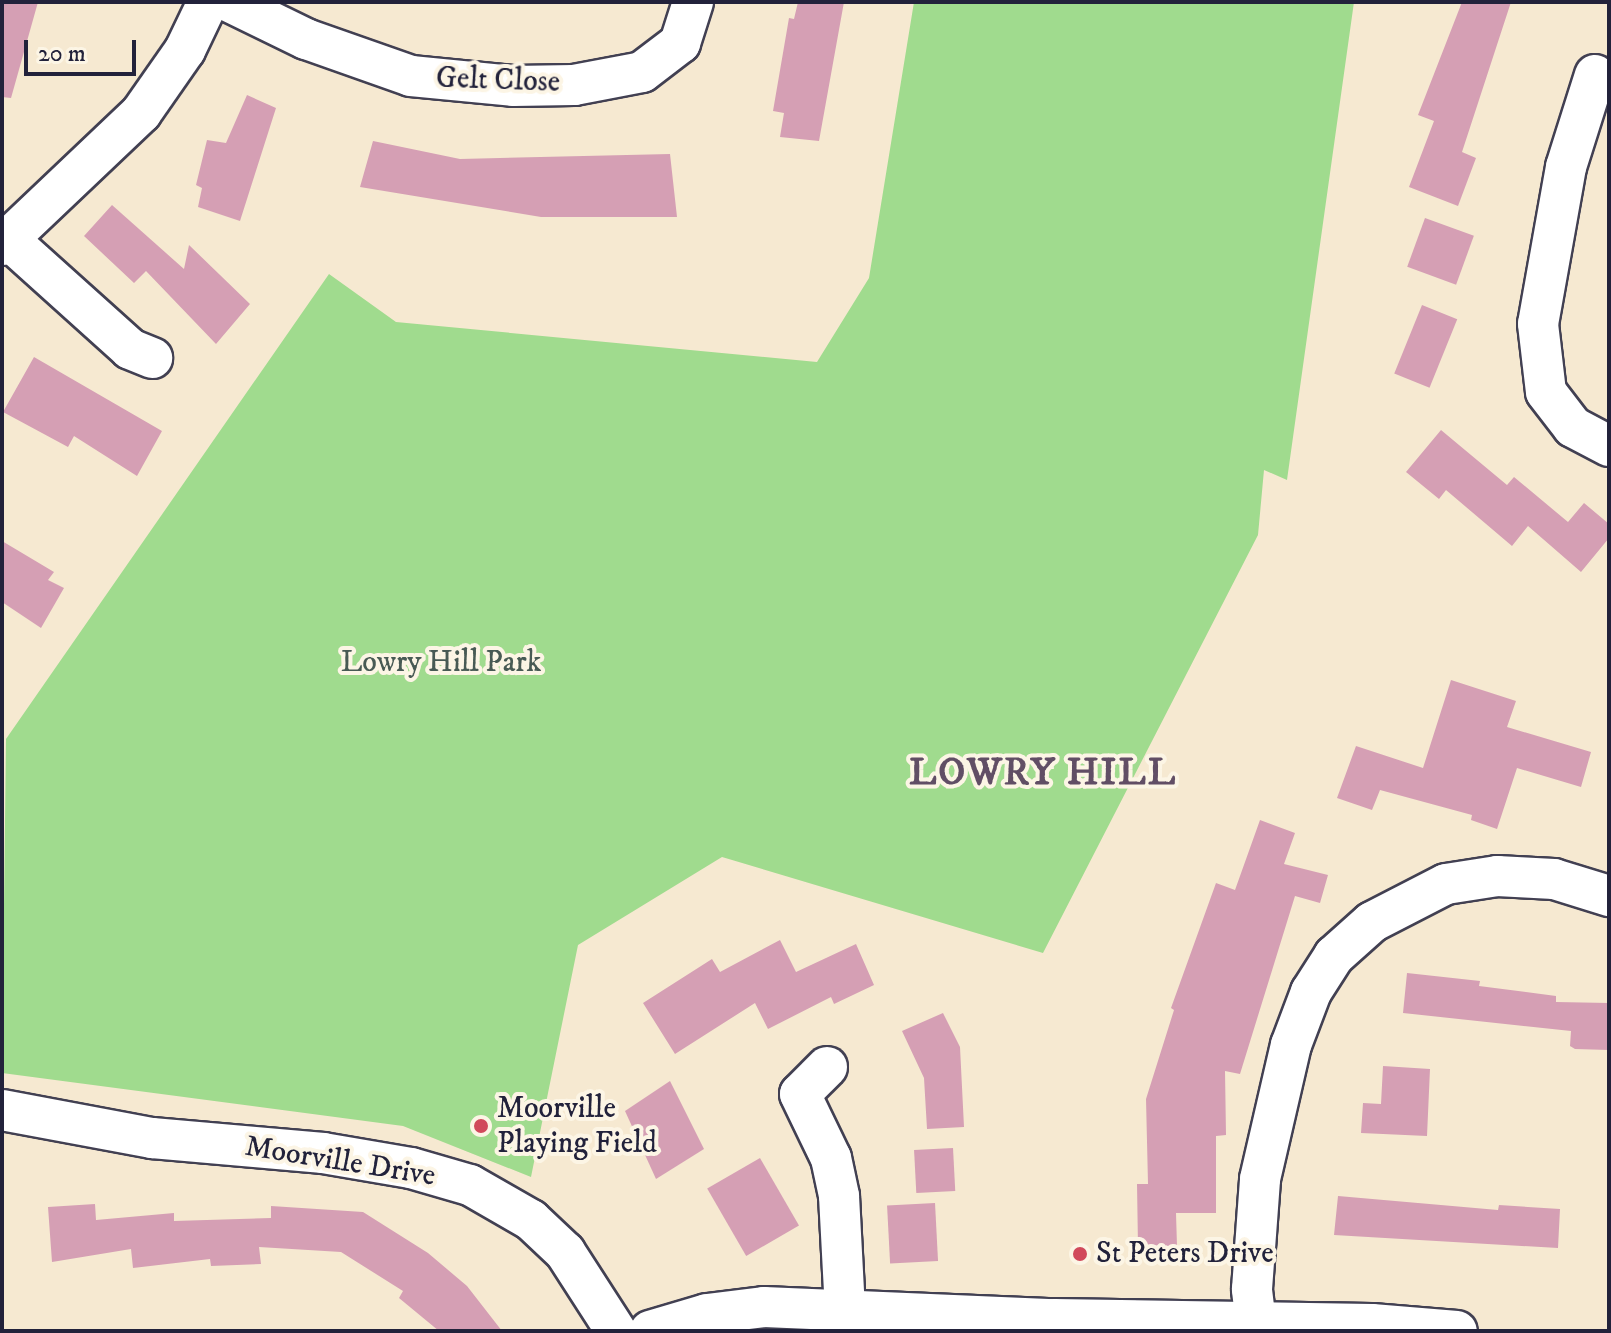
<!DOCTYPE html>
<style>
body{margin:0}
#map{position:relative;width:1611px;height:1333px;overflow:hidden;background:#f6e9d1;font-family:"IM FELL DW Pica",serif}
div>[style]{position:absolute}
.green>*{inset:0;background:#a0db8e}
.building>*{inset:0;background:#d59fb4;transform-origin:0 0}
.roads{filter:drop-shadow(2px 0 #424052) drop-shadow(-2px 0 #424052) drop-shadow(0 2px #424052) drop-shadow(0 -2px #424052)}
.minor>*{height:40px;margin:-20px;padding:0 20px;transform-origin:20px;border-radius:20px;background:#fff}
.dots>*{width:22px;height:22px;translate:-50% -50%;box-sizing:border-box;border:4px solid #fcf5e5;border-radius:50%}
span{translate:-50% -50%;white-space:nowrap;text-align:center;line-height:1.15;-webkit-text-stroke:8px #fcf5e5;paint-order:stroke}
.street-label{font-size:30px;color:#22223b}
.park-label{font-size:30px;color:#485a54}
.poi-label{font-size:30px;color:#22223b}
.left{translate:0 -50%;text-align:left}
.district-label{font-size:38px;color:#614e65;font-weight:700;letter-spacing:2px}
.frame{position:absolute;inset:0;border:4px solid #22223b;pointer-events:none}
.scale{position:absolute;left:24px;top:40px;width:112px;height:36px;box-sizing:border-box;border:4px solid #22223b;border-top:0;padding-left:10px;font-size:24px;line-height:28px;white-space:nowrap;color:#22223b;-webkit-text-stroke:6px #fcf5e5;paint-order:stroke}
</style>
<div id="map">
<div class="green">
<div style="clip-path:polygon(914px 2px,1354px 2px,1287px 480px,1264px 470px,1258px 535px,1043px 953px,722px 857px,578px 945px,531px 1177px,403px 1126px,2px 1073px,6px 739px,329px 274px,396px 322px,817px 362px,869px 278px)"></div>
</div>
<div class="building">
<div style="clip-path:polygon(2px 2px,38px 2px,11px 98px,2px 97px)"></div>
<div style="clip-path:polygon(798px 2px,844px 2px,819px 141px,780px 137px,784px 113px,773px 111px,789px 18px,794px 19px)"></div>
<div style="clip-path:polygon(1462px 2px,1511px 2px,1462px 152px,1476px 158px,1458px 206px,1409px 187px,1434px 121px,1418px 115px)"></div>
<div style="clip-path:polygon(247px 95px,276px 108px,240px 221px,198px 207px,202px 188px,196px 185px,207px 140px,226px 143px)"></div>
<div style="clip-path:polygon(373px 141px,460px 159px,670px 154px,677px 217px,541px 217px,360px 187px)"></div>
<div style="clip-path:polygon(112px 205px,184px 269px,189px 245px,250px 304px,216px 344px,146px 271px,134px 283px,84px 236px)"></div>
<div style="left:1425px;top:218px;width:52px;height:52px;rotate:20deg"></div>
<div style="left:1422px;top:305px;width:38px;height:74px;rotate:22deg"></div>
<div style="clip-path:polygon(34px 357px,162px 431px,137px 476px,74px 436px,68px 447px,3px 412px)"></div>
<div style="clip-path:polygon(1441px 430px,1507px 485px,1514px 477px,1568px 522px,1584px 503px,1609px 524px,1609px 538px,1581px 572px,1528px 526px,1512px 546px,1446px 490px,1439px 499px,1406px 472px)"></div>
<div style="clip-path:polygon(2px 541px,54px 572px,48px 580px,64px 588px,41px 628px,2px 602px)"></div>
<div style="clip-path:polygon(1451px 680px,1516px 701px,1507px 727px,1591px 752px,1581px 787px,1517px 768px,1497px 829px,1471px 820px,1472px 815px,1380px 790px,1372px 810px,1337px 798px,1356px 746px,1423px 768px)"></div>
<div style="clip-path:polygon(1260px 820px,1295px 833px,1284px 864px,1328px 875px,1320px 903px,1295px 896px,1240px 1074px,1225px 1071px,1226px 1135px,1216px 1136px,1216px 1213px,1176px 1213px,1177px 1246px,1138px 1247px,1137px 1184px,1148px 1184px,1146px 1099px,1174px 1010px,1171px 1008px,1216px 883px,1235px 890px)"></div>
<div style="clip-path:polygon(780px 940px,796px 972px,856px 944px,874px 985px,834px 1004px,831px 997px,768px 1029px,755px 1003px,675px 1054px,643px 1003px,712px 959px,720px 972px)"></div>
<div style="clip-path:polygon(1407px 973px,1480px 981px,1479px 986px,1556px 996px,1556px 1002px,1609px 1003px,1609px 1050px,1575px 1049px,1570px 1046px,1571px 1031px,1403px 1013px)"></div>
<div style="clip-path:polygon(943px 1013px,960px 1047px,964px 1127px,927px 1129px,924px 1078px,902px 1031px)"></div>
<div style="clip-path:polygon(1383px 1066px,1430px 1069px,1427px 1136px,1361px 1133px,1363px 1103px,1381px 1104px)"></div>
<div style="clip-path:polygon(670px 1081px,704px 1149px,656px 1179px,625px 1111px)"></div>
<div style="left:953px;top:1148px;width:43px;height:39px;rotate:87deg"></div>
<div style="left:760px;top:1158px;width:78px;height:61px;rotate:60deg"></div>
<div style="clip-path:polygon(1338px 1196px,1498px 1210px,1499px 1205px,1560px 1209px,1558px 1248px,1334px 1235px)"></div>
<div style="left:935px;top:1203px;width:58px;height:48px;rotate:87deg"></div>
<div style="clip-path:polygon(95px 1204px,96px 1220px,174px 1213px,174px 1221px,271px 1218px,271px 1206px,363px 1212px,428px 1253px,467px 1286px,502px 1331px,439px 1331px,399px 1298px,403px 1291px,341px 1252px,259px 1247px,261px 1264px,211px 1266px,210px 1259px,133px 1268px,131px 1249px,52px 1262px,48px 1207px)"></div>
</div>
<div class="roads">
<div class="minor">
<div style="left:230px;top:2px;width:85px;rotate:26deg"></div>
<div style="left:306px;top:39px;width:111px;rotate:19.4deg"></div>
<div style="left:411px;top:76px;width:102px;rotate:5.6deg"></div>
<div style="left:513px;top:86px;width:61px;rotate:-0.9deg"></div>
<div style="left:574px;top:85px;width:69px;rotate:-10.8deg"></div>
<div style="left:642px;top:72px;width:48px;rotate:-37.3deg"></div>
<div style="left:680px;top:43px;width:43px;rotate:-72.4deg"></div>
<div style="left:1595px;top:75px;width:96px;rotate:107.5deg"></div>
<div style="left:1566px;top:167px;width:159px;rotate:100.1deg"></div>
<div style="left:1538px;top:324px;width:68px;rotate:83.3deg"></div>
<div style="left:1546px;top:392px;width:44px;rotate:52.4deg"></div>
<div style="left:1573px;top:427px;width:41px;rotate:27.8deg"></div>
<div style="left:8px;top:239px;width:164px;rotate:42deg"></div>
<div style="left:130px;top:349px;width:24px;rotate:22deg"></div>
<div style="left:2px;top:245px;width:192px;rotate:-43.5deg"></div>
<div style="left:141px;top:113px;width:77px;rotate:-55.1deg"></div>
<div style="left:185px;top:50px;width:53px;rotate:-64.4deg"></div>
<div style="left:827px;top:1067px;width:38px;rotate:135deg"></div>
<div style="left:800px;top:1094px;width:71px;rotate:64.2deg"></div>
<div style="left:831px;top:1158px;width:39px;rotate:78deg"></div>
<div style="left:839px;top:1196px;width:114px;rotate:87deg"></div>
<div style="left:2px;top:1110px;width:153px;rotate:10.6deg"></div>
<div style="left:152px;top:1138px;width:172px;rotate:5deg"></div>
<div style="left:323px;top:1153px;width:89px;rotate:9.7deg"></div>
<div style="left:411px;top:1168px;width:61px;rotate:16.1deg"></div>
<div style="left:470px;top:1185px;width:70px;rotate:29.8deg"></div>
<div style="left:531px;top:1220px;width:47px;rotate:43.3deg"></div>
<div style="left:565px;top:1252px;width:94px;rotate:57.2deg"></div>
<div style="left:1256px;top:1323px;width:34px;rotate:-97deg"></div>
<div style="left:1252px;top:1289px;width:110px;rotate:-85.8deg"></div>
<div style="left:1260px;top:1179px;width:138px;rotate:-77deg"></div>
<div style="left:1291px;top:1045px;width:57px;rotate:-69.3deg"></div>
<div style="left:1311px;top:992px;width:43px;rotate:-57.4deg"></div>
<div style="left:1334px;top:956px;width:51px;rotate:-41.8deg"></div>
<div style="left:1372px;top:922px;width:83px;rotate:-27.2deg"></div>
<div style="left:1446px;top:884px;width:52px;rotate:-8.9deg"></div>
<div style="left:1497px;top:876px;width:57px;rotate:3deg"></div>
<div style="left:1554px;top:879px;width:58px;rotate:17.2deg"></div>
<div style="left:650px;top:1331px;width:59px;rotate:-16.6deg"></div>
<div style="left:707px;top:1314px;width:57px;rotate:-7deg"></div>
<div style="left:764px;top:1307px;width:290px;rotate:2.4deg"></div>
<div style="left:1054px;top:1319px;width:318px;rotate:0.9deg"></div>
<div style="left:1372px;top:1324px;width:85px;rotate:4.7deg"></div>
</div>
</div>
<div class="dots">
<div style="left:481px;top:1126px;background:#d1495b"></div>
<div style="left:1080px;top:1254px;background:#d1495b"></div>
</div>
<div class="street-label">
<span style="left:498px;top:81px;rotate:2deg">Gelt Close</span>
<span style="left:340px;top:1162px;rotate:9deg">Moorville Drive</span>
</div>
<div class="park-label">
<span style="left:441px;top:663px">Lowry Hill Park</span>
</div>
<div class="poi-label">
<span class="left" style="left:497px;top:1126px">Moorville<br>Playing Field</span>
<span class="left" style="left:1096px;top:1254px">St Peters Drive</span>
</div>
<div class="district-label">
<span style="left:1043px;top:774px">LOWRY HILL</span>
</div>
<div class="frame"></div>
<div class="scale">20 m</div>
</div>
